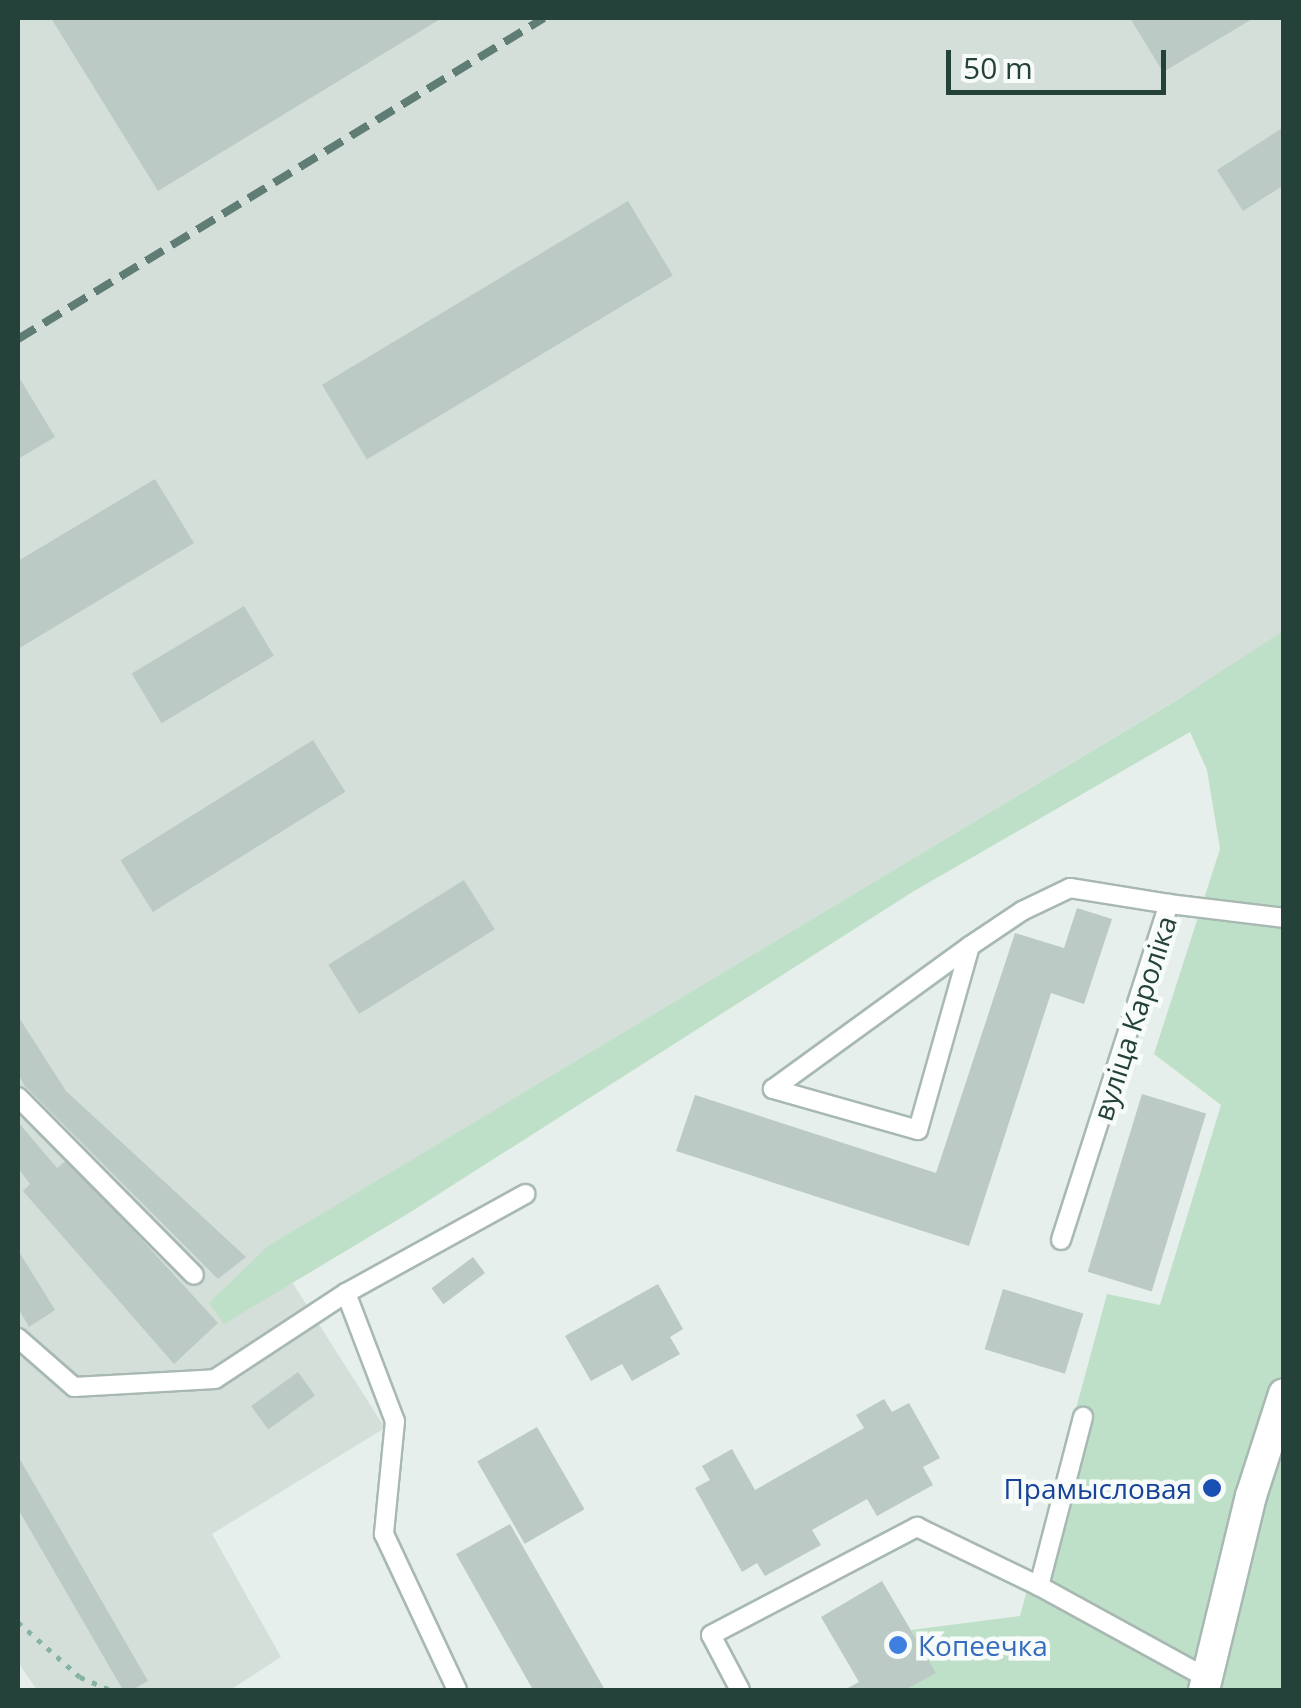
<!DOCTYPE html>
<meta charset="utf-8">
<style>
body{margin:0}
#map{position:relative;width:1301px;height:1708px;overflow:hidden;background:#e6efeb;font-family:"Open Sans",sans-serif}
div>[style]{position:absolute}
.built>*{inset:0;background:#d4dfda}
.green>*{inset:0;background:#bfe0c8}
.building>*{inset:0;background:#bbcac4;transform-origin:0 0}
.path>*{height:5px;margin-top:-2.5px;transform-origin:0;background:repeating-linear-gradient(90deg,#86b3a5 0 5px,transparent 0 13px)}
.roads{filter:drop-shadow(2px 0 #a8b8b2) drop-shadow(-2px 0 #a8b8b2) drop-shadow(0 2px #a8b8b2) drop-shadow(0 -2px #a8b8b2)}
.service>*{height:18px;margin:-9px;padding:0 9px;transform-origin:9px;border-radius:9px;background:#fff}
.secondary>*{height:30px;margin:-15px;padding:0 15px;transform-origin:15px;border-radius:15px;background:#fff}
.rail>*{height:8px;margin-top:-4px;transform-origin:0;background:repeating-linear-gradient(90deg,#5f7d75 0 20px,transparent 0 30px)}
.dots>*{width:28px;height:28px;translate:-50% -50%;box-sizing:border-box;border:5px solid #f7fbf9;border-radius:50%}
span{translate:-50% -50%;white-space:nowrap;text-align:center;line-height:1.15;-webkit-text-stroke:9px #f7fbf9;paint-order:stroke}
.street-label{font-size:28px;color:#24423a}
.transit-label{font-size:28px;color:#164399}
.right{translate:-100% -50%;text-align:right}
.shop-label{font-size:28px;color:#366cbe}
.left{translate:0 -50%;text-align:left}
.frame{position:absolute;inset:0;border:20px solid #24423a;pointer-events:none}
.scale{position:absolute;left:946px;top:50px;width:220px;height:45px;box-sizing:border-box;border:5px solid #24423a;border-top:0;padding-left:12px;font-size:30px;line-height:35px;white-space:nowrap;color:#24423a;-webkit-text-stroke:8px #f7fbf9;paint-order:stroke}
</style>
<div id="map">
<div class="built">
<div style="clip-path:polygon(18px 18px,1283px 18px,1283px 636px,269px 1246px,385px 1428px,212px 1534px,281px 1657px,230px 1690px,37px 1690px,18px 1662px)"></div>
</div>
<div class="green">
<div style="clip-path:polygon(1283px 631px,1283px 1690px,905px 1690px,935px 1673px,911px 1630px,1020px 1616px,1107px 1294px,1160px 1305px,1221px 1105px,1154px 1054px,1220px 849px,1207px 770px,1190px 732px,914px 891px,409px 1213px,224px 1324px,209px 1303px,268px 1246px,1177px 700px)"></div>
</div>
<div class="building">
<div style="clip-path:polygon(51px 18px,442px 18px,158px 191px)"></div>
<div style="clip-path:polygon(1130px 18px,1254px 18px,1163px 72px)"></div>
<div style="clip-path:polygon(1284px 127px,1284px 185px,1243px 211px,1217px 170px)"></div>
<div style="left:628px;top:201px;width:87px;height:357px;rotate:59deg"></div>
<div style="clip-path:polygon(20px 379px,55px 437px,18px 459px,18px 381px)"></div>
<div style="clip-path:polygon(155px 479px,194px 543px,18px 649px,18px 561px)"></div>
<div style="left:244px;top:606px;width:58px;height:131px;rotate:59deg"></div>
<div style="left:313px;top:740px;width:61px;height:227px;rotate:58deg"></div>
<div style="left:464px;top:880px;width:58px;height:160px;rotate:58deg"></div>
<div style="clip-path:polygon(1077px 908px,1112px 919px,1084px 1004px,1051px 993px,969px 1246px,676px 1151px,695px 1095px,936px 1173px,1015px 933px,1064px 948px)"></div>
<div style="clip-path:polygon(18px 1016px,66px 1091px,246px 1257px,218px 1279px,24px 1085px,18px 1073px)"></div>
<div style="left:1142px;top:1094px;width:67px;height:186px;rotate:17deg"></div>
<div style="clip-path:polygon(18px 1122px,57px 1168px,68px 1159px,218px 1323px,174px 1364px,23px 1191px,30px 1184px,18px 1168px)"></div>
<div style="clip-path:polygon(18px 1250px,55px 1310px,29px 1327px,18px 1308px)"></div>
<div style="left:473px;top:1257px;width:20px;height:52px;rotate:53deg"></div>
<div style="clip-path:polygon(658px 1284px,683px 1329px,670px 1337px,680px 1354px,632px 1381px,622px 1364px,591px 1381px,565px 1336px)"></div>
<div style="left:1003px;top:1289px;width:84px;height:63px;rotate:17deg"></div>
<div style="left:298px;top:1372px;width:29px;height:58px;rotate:54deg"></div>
<div style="clip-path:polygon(884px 1399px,892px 1412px,909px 1403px,940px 1458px,923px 1467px,933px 1485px,877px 1516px,867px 1499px,812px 1530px,821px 1545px,765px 1576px,757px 1563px,742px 1572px,695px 1488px,710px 1480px,702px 1466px,732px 1449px,755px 1490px,864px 1428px,856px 1415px)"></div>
<div style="left:537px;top:1427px;width:95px;height:69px;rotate:60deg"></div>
<div style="clip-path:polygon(18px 1456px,148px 1681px,132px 1690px,123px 1690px,18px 1509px)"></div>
<div style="clip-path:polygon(510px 1524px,605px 1690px,533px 1690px,456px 1554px)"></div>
<div style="clip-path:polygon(882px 1581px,936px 1673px,905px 1690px,844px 1690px,859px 1682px,821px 1617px)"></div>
</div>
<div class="path">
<div style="left:18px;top:1622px;width:83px;rotate:41.6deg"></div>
<div style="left:80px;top:1677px;width:33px;rotate:23deg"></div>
</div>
<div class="roads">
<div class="service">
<div style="left:970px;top:946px;width:191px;rotate:105.8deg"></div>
<div style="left:918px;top:1130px;width:151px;rotate:-164.2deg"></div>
<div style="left:773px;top:1089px;width:243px;rotate:-36deg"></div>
<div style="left:970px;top:946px;width:63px;rotate:-33.9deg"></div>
<div style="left:1022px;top:911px;width:53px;rotate:-25.6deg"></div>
<div style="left:1070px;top:888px;width:100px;rotate:9.2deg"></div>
<div style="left:18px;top:1097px;width:250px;rotate:45.3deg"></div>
<div style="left:1061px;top:1240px;width:353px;rotate:-72.2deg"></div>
<div style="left:1169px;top:904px;width:116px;rotate:6.9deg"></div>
<div style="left:346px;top:1293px;width:137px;rotate:69.1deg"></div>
<div style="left:395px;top:1421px;width:114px;rotate:95.6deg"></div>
<div style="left:384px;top:1534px;width:172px;rotate:64.9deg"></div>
<div style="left:18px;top:1338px;width:74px;rotate:41.2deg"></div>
<div style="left:74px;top:1387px;width:141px;rotate:-3.2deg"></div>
<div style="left:215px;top:1379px;width:157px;rotate:-33.3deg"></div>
<div style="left:346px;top:1293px;width:205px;rotate:-28.9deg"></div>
<div style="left:1039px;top:1586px;width:175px;rotate:-75.4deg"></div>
<div style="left:740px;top:1690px;width:62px;rotate:-117.8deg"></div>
<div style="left:711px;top:1635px;width:233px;rotate:-27.7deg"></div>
<div style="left:917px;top:1527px;width:136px;rotate:25.8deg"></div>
<div style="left:1039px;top:1586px;width:192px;rotate:28.7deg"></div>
</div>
<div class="secondary">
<div style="left:1204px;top:1690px;width:200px;rotate:-76.4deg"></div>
<div style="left:1251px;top:1496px;width:107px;rotate:-72.1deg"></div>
</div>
</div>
<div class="rail">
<div style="left:18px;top:339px;width:616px;rotate:-31.39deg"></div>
</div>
<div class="dots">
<div style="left:1212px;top:1488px;background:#1a4fb4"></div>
<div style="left:898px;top:1645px;background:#3f7fe0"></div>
</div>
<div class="street-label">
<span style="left:1134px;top:1018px;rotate:-72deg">вуліца Кароліка</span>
</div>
<div class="transit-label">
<span class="right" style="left:1192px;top:1488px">Прамысловая</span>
</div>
<div class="shop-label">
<span class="left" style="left:918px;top:1645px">Копеечка</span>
</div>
<div class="frame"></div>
<div class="scale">50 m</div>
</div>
